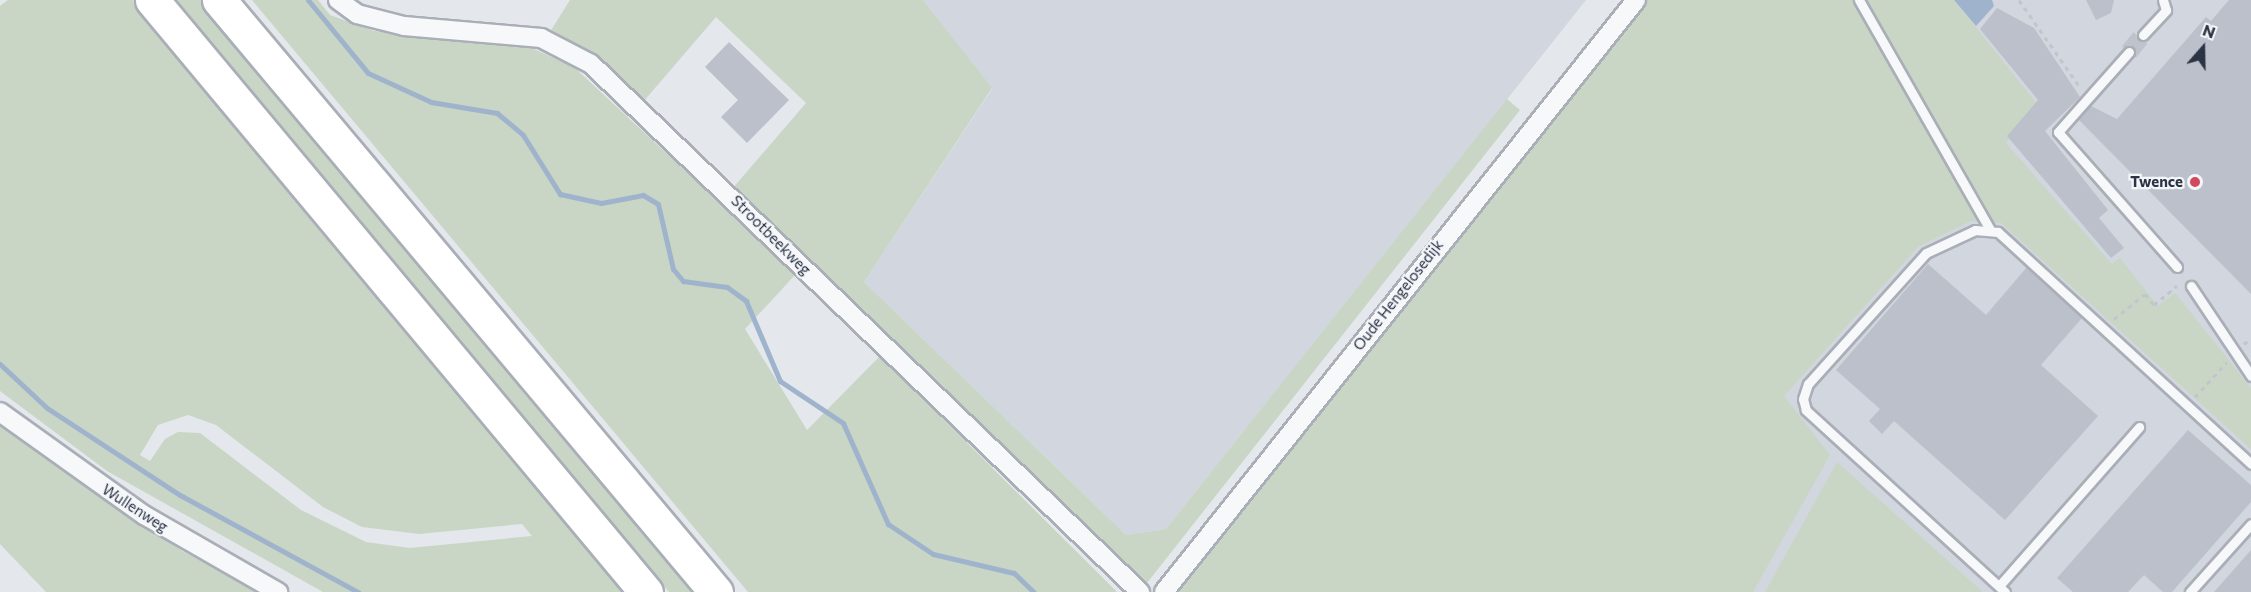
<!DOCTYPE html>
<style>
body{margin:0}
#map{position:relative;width:2251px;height:592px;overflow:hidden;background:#e4e7ec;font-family:Commissioner,sans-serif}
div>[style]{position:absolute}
.built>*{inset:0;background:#d2d6de}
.green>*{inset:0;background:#c9d6c5}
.water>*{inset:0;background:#9fb4cc}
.stream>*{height:5px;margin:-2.5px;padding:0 2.5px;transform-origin:2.5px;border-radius:2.5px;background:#9fb4cc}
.building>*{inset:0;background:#bbc0ca}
.street-tunnel>*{height:18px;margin-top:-9px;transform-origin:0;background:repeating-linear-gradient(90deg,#bfc3cb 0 18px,transparent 0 27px)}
.path>*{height:3px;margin-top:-1.5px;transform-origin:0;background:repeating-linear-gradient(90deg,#c2c5cb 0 4.5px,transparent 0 9px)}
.roads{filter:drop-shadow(2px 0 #a9aeb7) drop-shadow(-2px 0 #a9aeb7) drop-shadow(0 2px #a9aeb7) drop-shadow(0 -2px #a9aeb7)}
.lane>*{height:9px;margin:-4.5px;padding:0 4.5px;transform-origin:4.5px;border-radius:4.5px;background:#f7f8fa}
.street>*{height:18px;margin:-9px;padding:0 9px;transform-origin:9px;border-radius:9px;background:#f7f8fa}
.highway>*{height:33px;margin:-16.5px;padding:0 16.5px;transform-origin:16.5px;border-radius:16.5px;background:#fff}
.dots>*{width:16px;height:16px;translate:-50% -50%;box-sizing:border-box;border:3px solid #f4f6f9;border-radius:50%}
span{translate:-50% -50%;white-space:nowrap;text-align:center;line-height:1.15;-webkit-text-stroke:4.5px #f4f6f9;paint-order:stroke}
.poi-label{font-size:15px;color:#2b3445;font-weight:700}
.right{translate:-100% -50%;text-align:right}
.street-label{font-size:15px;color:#2b3445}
.north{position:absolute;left:2173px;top:18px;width:60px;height:60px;-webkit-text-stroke:4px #f4f6f9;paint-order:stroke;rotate:20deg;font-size:16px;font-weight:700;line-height:24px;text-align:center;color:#2b3445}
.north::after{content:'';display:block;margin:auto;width:21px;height:27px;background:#2b3445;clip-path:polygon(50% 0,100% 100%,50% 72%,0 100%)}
</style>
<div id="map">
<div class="built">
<div style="clip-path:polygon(923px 0,1586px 0,1166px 529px,1126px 535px,864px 282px,992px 89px)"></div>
<div style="clip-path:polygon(1726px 0,2251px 0,2251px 592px,1274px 592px)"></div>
</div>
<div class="green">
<div style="clip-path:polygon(evenodd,8px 0,133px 0,624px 592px,323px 592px,107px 471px,0 391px,0 6px,8px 0,188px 415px,216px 425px,323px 507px,362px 527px,419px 534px,522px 524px,532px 536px,410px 548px,366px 542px,301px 510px,200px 433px,178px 432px,165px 439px,150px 461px,140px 455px,158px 425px,188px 415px)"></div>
<div style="clip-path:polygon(175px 0,212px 0,701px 592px,669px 592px)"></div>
<div style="clip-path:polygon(252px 0,318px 0,330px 15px,374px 31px,516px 41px,574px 67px,796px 274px,745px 329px,807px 430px,880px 356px,1117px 592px,748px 592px)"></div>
<div style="clip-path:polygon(570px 0,923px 0,992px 88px,864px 282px,1126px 535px,1166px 529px,1507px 99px,1520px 110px,1143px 588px,732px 189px,806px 103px,716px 17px,643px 102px,585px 51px,550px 32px)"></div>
<div style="clip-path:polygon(1641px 0,1954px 0,2038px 105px,2006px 143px,2112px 264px,2120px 258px,2158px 306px,2175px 293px,2251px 388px,2251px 449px,2001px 223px,1971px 221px,1918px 247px,1784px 396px,1830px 455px,1753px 592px,1172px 592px)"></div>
<div style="clip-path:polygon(0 415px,182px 551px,262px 592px,46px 592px,0 544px)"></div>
<div style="clip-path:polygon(1837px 462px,1983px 592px,1765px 592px)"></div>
</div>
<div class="water">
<div style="clip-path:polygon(1954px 0,1992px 0,1994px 6px,1976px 26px)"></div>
</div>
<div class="stream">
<div style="left:308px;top:0;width:94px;rotate:50.6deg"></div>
<div style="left:368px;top:73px;width:69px;rotate:24.7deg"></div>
<div style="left:431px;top:102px;width:67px;rotate:9.5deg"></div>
<div style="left:497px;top:113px;width:34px;rotate:40deg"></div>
<div style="left:523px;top:135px;width:70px;rotate:57.9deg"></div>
<div style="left:560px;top:194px;width:42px;rotate:12.4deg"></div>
<div style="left:601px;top:203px;width:43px;rotate:-10.8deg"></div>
<div style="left:643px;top:195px;width:17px;rotate:31deg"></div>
<div style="left:658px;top:204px;width:67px;rotate:77deg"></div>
<div style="left:673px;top:269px;width:16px;rotate:50deg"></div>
<div style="left:683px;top:281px;width:44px;rotate:7.8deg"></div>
<div style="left:727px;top:287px;width:24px;rotate:36deg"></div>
<div style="left:746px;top:301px;width:87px;rotate:67deg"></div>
<div style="left:780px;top:381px;width:76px;rotate:33.7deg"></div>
<div style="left:843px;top:423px;width:111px;rotate:66deg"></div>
<div style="left:888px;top:524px;width:54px;rotate:33.7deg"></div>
<div style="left:933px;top:554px;width:83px;rotate:13.2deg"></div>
<div style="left:1014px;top:573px;width:28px;rotate:44deg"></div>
<div style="left:0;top:364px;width:64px;rotate:43.1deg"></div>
<div style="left:47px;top:408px;width:159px;rotate:33.2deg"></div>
<div style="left:180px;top:495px;width:203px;rotate:28.6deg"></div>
</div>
<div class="building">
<div style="clip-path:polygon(2086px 0,2114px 0,2111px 13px,2096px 20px)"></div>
<div style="clip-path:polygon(2229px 0,2251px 0,2251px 294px,2078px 119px,2091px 106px,2117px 119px,2206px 17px,2211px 21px)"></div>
<div style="clip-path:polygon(1997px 8px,2034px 28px,2080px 97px,2045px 131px,2108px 210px,2099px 218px,2124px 248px,2111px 258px,2007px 136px,2038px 100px,1980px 29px)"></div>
<div style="clip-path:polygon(729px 42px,789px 100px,747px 143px,721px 117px,738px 100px,705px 67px)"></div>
<div style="clip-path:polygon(1928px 264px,1986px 315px,2027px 267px,2082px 318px,2041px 365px,2098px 416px,2005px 520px,1894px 421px,1882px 434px,1869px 421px,1880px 409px,1836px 370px)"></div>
<div style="clip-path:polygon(2188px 430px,2251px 485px,2251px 502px,2172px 592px,2163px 592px,2144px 575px,2128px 592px,2073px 592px,2057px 578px)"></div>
<div style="clip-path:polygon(2251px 550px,2251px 592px,2214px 592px)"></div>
</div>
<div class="street-tunnel">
<div style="left:2129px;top:52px;width:22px;rotate:-51deg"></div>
</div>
<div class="path">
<div style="left:2019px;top:0;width:106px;rotate:55deg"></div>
<div style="left:2114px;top:319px;width:40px;rotate:-39deg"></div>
<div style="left:2145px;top:294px;width:14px;rotate:51deg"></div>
<div style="left:2154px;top:305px;width:30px;rotate:-40deg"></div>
<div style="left:2244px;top:344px;width:9px;rotate:-41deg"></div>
<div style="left:2195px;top:397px;width:47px;rotate:-47.6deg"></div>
</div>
<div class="roads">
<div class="lane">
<div style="left:1859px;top:0;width:265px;rotate:60.3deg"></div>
<div style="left:2143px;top:35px;width:34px;rotate:-47deg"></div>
<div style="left:2166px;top:10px;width:10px;rotate:-107deg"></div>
<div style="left:2129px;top:52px;width:107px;rotate:131.6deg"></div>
<div style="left:2058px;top:132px;width:180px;rotate:48.6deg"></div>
<div style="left:2191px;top:286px;width:108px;rotate:56.3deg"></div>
<div style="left:1999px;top:586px;width:212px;rotate:-48.6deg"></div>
<div style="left:2005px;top:592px;width:270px;rotate:-137.6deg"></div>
<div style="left:1806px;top:410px;width:11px;rotate:-105deg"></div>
<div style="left:1803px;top:399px;width:16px;rotate:-72deg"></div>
<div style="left:1808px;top:384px;width:176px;rotate:-48deg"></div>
<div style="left:1926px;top:253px;width:54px;rotate:-25.1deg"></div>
<div style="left:1975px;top:230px;width:23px;rotate:5deg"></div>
<div style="left:1998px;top:232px;width:343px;rotate:42.5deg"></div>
<div style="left:2190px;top:592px;width:91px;rotate:-48.1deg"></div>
</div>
<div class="street">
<div style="left:338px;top:0;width:24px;rotate:36deg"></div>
<div style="left:357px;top:14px;width:49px;rotate:14.3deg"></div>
<div style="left:404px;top:26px;width:138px;rotate:5deg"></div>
<div style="left:541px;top:38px;width:56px;rotate:27.5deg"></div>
<div style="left:591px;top:64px;width:762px;rotate:43.88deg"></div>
<div style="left:0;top:412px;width:177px;rotate:35.6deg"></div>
<div style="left:144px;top:515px;width:155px;rotate:29.9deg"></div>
<div style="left:1164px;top:592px;width:757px;rotate:-51.43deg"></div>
</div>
<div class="highway">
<div style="left:152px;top:0;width:771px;rotate:50.16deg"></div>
<div style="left:219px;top:0;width:773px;rotate:49.99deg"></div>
</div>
</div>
<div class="dots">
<div style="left:2195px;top:182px;background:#d1495b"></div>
</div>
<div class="poi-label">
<span class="right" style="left:2183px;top:182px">Twence</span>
</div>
<div class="street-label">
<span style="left:771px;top:235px;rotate:45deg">Strootbeekweg</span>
<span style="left:1398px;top:295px;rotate:-52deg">Oude Hengelosedijk</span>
<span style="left:135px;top:508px;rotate:33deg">Wullenweg</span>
</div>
<div class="north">N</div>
</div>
